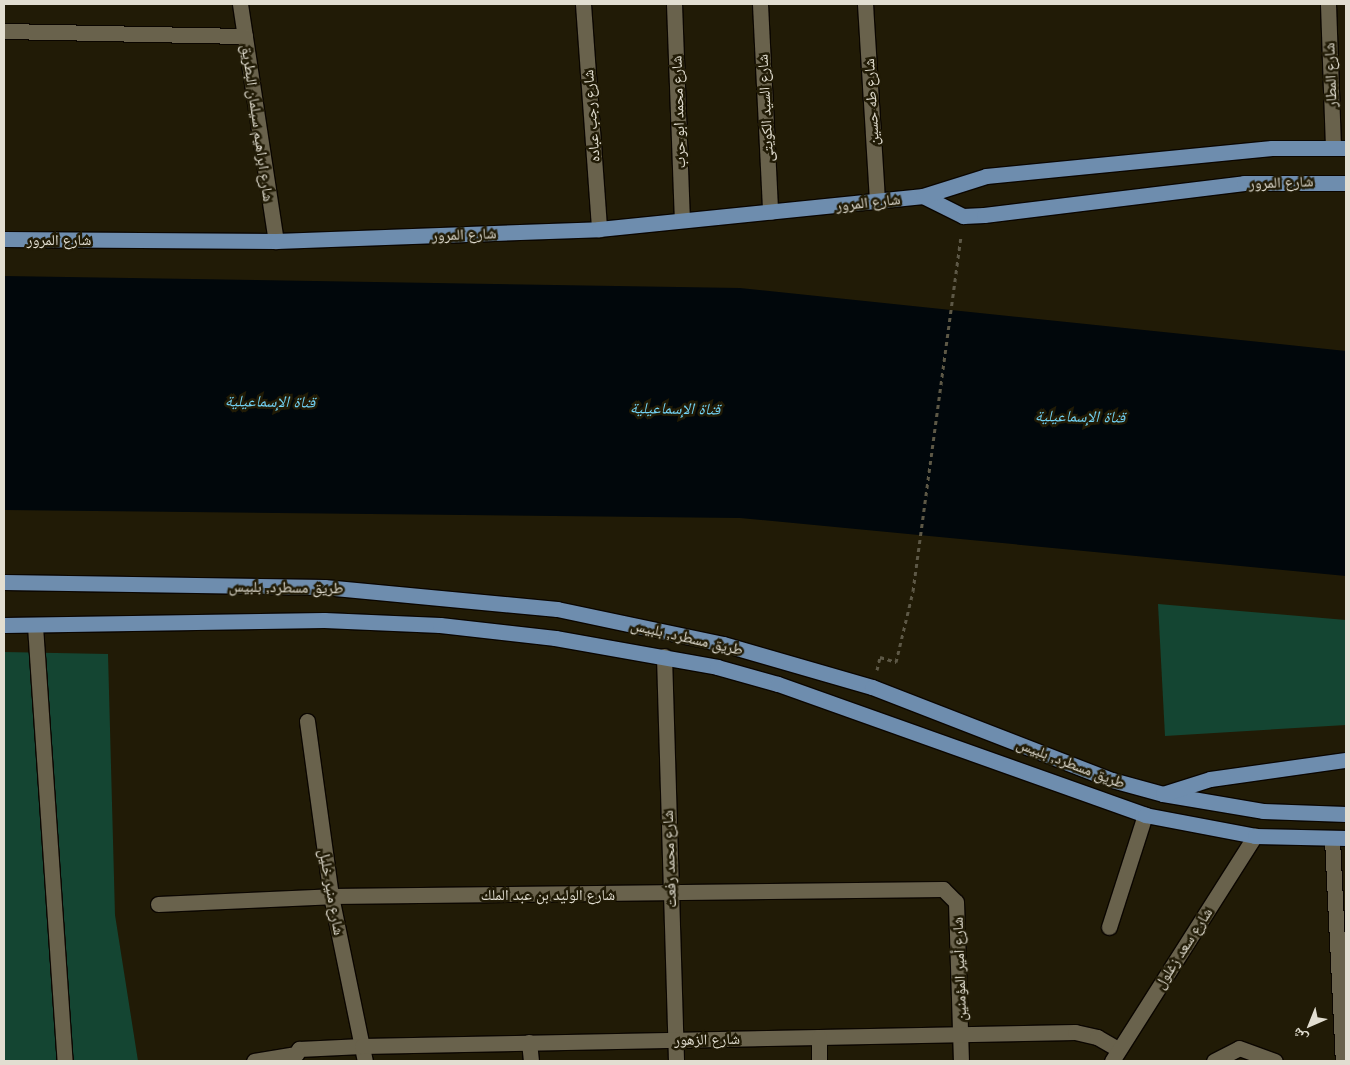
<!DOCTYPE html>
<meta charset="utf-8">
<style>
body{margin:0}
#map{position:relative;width:1350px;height:1065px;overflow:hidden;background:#211b06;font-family:Arial,"Noto Naskh Arabic",sans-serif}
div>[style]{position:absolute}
.green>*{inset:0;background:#144532}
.water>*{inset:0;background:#01070b}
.path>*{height:3px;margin-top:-1.5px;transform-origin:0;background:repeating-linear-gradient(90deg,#5d5846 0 4px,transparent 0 8px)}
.roads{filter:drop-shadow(1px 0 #0b0600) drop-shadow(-1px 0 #0b0600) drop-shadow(0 1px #0b0600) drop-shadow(0 -1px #0b0600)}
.minor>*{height:15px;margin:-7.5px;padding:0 7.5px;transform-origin:7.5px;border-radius:7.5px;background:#69624c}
.major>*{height:15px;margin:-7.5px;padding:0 7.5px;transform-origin:7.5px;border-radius:7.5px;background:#6e8dae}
span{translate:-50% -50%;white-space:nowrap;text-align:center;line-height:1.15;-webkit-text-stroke:5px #211b06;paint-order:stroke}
.street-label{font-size:15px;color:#e2ded1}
.water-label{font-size:16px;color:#73d3f5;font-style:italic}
.frame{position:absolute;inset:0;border:5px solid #e2ded1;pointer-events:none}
.north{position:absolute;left:1285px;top:1000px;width:50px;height:50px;-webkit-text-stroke:4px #211b06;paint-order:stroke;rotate:224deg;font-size:14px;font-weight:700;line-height:20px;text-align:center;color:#e2ded1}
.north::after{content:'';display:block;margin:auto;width:18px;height:22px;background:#e2ded1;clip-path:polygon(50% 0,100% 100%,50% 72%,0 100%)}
</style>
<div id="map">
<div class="green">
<div style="clip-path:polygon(1158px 604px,1346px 620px,1346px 725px,1165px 736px)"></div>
<div style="clip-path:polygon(4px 652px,108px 654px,115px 915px,138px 1061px,4px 1061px)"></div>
</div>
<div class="water">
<div style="clip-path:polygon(4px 276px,740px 288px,1346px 351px,1346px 576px,740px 518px,4px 510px)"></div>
</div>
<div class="path">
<div style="left:877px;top:670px;width:13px;rotate:-77deg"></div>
<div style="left:880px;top:657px;width:17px;rotate:17deg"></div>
<div style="left:896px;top:662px;width:73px;rotate:-76.5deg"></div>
<div style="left:913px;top:591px;width:359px;rotate:-82.3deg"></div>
</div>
<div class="roads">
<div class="minor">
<div style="left:240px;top:4px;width:240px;rotate:81.4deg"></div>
<div style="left:583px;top:4px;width:226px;rotate:85.9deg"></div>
<div style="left:674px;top:4px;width:216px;rotate:87.9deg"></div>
<div style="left:760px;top:4px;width:208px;rotate:87.2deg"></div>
<div style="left:865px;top:4px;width:197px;rotate:86.5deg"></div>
<div style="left:1328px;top:4px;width:143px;rotate:88deg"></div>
<div style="left:4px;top:31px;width:241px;rotate:1.2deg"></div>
<div style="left:35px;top:626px;width:436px;rotate:86.1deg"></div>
<div style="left:664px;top:656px;width:405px;rotate:88.3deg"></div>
<div style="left:307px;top:721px;width:177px;rotate:82.2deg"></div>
<div style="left:331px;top:896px;width:168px;rotate:78.4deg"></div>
<div style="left:1332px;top:839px;width:222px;rotate:87.2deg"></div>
<div style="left:158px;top:904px;width:173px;rotate:-2.6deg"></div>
<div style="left:331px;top:896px;width:612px;rotate:-0.66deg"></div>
<div style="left:943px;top:889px;width:18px;rotate:45deg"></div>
<div style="left:956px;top:902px;width:159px;rotate:88.2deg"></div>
<div style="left:1109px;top:927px;width:118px;rotate:-72.2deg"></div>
<div style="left:529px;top:1042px;width:19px;rotate:84deg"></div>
<div style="left:296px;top:1054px;width:6px;rotate:-59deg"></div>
<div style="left:299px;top:1049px;width:63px;rotate:-2.7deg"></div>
<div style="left:362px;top:1046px;width:713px;rotate:-1.12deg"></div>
<div style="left:1075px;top:1032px;width:23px;rotate:13deg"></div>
<div style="left:1097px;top:1037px;width:24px;rotate:30deg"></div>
<div style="left:254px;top:1061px;width:43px;rotate:-9.5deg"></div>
<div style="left:819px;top:1061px;width:24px;rotate:-90deg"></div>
<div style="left:1112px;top:1061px;width:267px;rotate:-57.6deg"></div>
<div style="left:1214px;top:1061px;width:28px;rotate:-27deg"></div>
<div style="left:1239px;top:1048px;width:38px;rotate:20deg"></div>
</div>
<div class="major">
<div style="left:923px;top:196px;width:45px;rotate:26.6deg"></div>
<div style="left:963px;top:216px;width:21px;rotate:-3deg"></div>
<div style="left:984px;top:215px;width:262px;rotate:-7deg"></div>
<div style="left:1244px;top:183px;width:102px"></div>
<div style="left:4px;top:239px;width:272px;rotate:0.4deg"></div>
<div style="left:276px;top:241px;width:323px;rotate:-2.1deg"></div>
<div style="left:599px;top:229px;width:326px;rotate:-5.8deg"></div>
<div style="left:923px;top:196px;width:66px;rotate:-17.6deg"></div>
<div style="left:986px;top:176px;width:287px;rotate:-5.6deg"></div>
<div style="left:1272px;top:148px;width:74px"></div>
<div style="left:4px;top:582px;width:320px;rotate:0.9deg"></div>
<div style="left:324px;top:587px;width:234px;rotate:5.4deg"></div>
<div style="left:557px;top:609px;width:170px;rotate:11.9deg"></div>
<div style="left:723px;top:644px;width:155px;rotate:16.1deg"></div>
<div style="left:872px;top:687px;width:257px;rotate:21.2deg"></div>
<div style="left:1112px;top:780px;width:53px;rotate:15.4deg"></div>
<div style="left:1163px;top:794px;width:101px;rotate:9.6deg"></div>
<div style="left:1263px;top:811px;width:83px;rotate:2.1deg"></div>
<div style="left:4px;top:625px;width:320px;rotate:-0.9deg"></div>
<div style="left:324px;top:620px;width:116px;rotate:2.5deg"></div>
<div style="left:440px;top:625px;width:116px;rotate:6.4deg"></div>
<div style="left:555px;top:638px;width:165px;rotate:10.1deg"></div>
<div style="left:717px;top:667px;width:63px;rotate:15.6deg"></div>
<div style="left:778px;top:684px;width:390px;rotate:19.6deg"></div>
<div style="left:1145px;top:815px;width:112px;rotate:10.8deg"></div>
<div style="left:1255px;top:836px;width:91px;rotate:1.3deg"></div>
<div style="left:1163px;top:794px;width:49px;rotate:-17.7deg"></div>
<div style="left:1210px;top:779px;width:137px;rotate:-8deg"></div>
</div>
</div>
<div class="street-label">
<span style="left:1330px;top:75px;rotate:-92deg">شارع المطار</span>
<span style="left:871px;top:102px;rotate:-93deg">شارع طه حسين</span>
<span style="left:765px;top:108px;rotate:-93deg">شارع السيد الكويتى</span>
<span style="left:678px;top:112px;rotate:-92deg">شارع محمد ابو حرب</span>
<span style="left:591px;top:116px;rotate:-94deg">شارع رجب عباده</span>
<span style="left:258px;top:123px;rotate:82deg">شارع ابراهيم سيلمان البطريق</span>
<span style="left:1281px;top:182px;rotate:-2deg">شارع المرور</span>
<span style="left:868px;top:202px;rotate:-6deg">شارع المرور</span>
<span style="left:464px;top:234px;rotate:-2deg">شارع المرور</span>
<span style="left:59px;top:240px">شارع المرور</span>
<span style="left:286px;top:587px;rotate:1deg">طريق مسطرد, بلبيس</span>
<span style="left:687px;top:637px;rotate:13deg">طريق مسطرد, بلبيس</span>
<span style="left:1071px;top:763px;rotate:21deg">طريق مسطرد, بلبيس</span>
<span style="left:669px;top:859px;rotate:-92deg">شارع محمد رفعت</span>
<span style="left:332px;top:892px;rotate:80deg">شارع منير خليل</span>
<span style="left:548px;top:895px">شارع الوليد بن عبد الملك</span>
<span style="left:1183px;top:948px;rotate:-57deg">شارع سعد زغلول</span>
<span style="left:959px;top:969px;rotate:-92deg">شارع أمير المؤمنين</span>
<span style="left:707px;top:1039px;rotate:-1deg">شارع الزهور</span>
</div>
<div class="water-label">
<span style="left:270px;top:402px;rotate:1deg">قناة الإسماعيلية</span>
<span style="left:675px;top:409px;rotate:1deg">قناة الإسماعيلية</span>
<span style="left:1080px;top:417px;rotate:1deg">قناة الإسماعيلية</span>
</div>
<div class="frame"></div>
<div class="north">ش</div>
</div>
